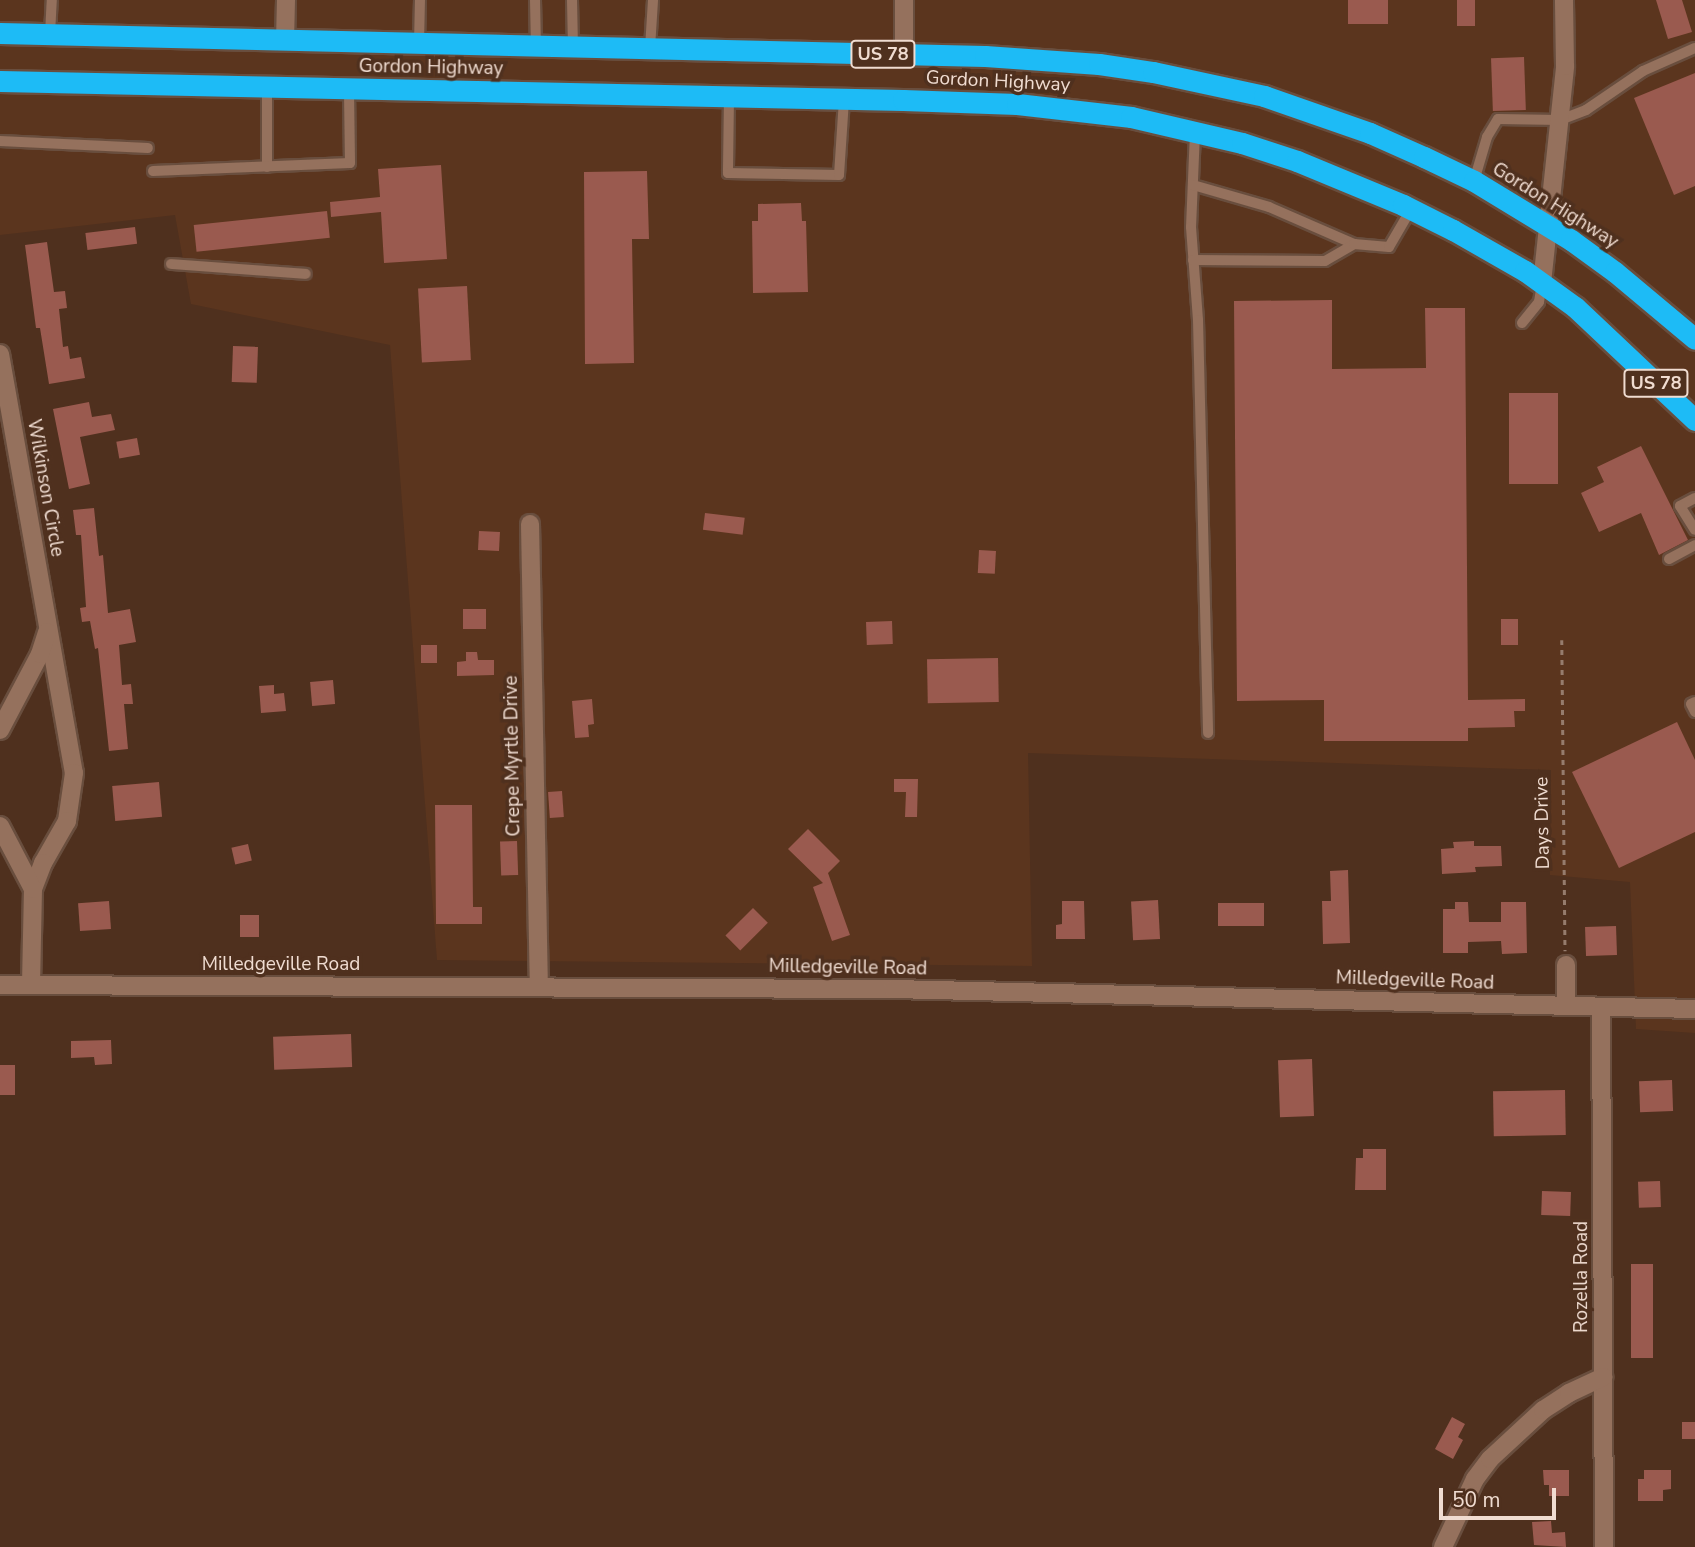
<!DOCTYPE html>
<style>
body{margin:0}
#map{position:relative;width:1695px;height:1547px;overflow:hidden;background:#4f301e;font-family:"Nunito Sans",sans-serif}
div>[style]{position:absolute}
.built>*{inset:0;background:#5b351e}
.building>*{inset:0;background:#9a5a4f;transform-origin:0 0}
.path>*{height:2.5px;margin-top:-1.25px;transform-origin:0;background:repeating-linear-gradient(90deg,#967c6d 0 5px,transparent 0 10px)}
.roads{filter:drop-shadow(2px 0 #694e3e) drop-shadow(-2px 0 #694e3e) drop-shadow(0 2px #694e3e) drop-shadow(0 -2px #694e3e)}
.lane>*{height:10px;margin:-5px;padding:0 5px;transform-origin:5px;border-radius:5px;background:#95715d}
.street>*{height:18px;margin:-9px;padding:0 9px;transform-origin:9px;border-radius:9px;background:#95715d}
.secondary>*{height:18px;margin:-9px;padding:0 9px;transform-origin:9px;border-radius:9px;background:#95715d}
.highway>*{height:21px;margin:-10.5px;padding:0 10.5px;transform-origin:10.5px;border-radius:10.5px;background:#1dbbf6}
span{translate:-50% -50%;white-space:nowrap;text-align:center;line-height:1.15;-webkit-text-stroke:7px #4f301e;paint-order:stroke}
.shield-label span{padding:2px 5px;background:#4f301e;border:2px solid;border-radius:5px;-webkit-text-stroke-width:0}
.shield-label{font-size:18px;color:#f0dcd1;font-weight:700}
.street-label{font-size:19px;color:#f0dcd1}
.scale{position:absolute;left:1439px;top:1488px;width:117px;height:32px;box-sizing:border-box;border:4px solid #f0dcd1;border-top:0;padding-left:9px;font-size:21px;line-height:24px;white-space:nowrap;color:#f0dcd1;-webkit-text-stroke:5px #4f301e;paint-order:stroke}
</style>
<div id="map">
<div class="built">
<div style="clip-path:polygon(0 0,1695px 0,1695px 1033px,1636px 1029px,1630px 882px,1550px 875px,1551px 770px,1028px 753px,1032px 966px,437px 960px,390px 345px,191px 304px,175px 215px,0 235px)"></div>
</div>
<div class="building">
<div style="left:1348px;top:0;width:40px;height:24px"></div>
<div style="left:1457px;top:0;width:18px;height:26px"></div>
<div style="clip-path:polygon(1656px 0,1682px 0,1692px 32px,1668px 39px)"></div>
<div style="left:1524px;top:57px;width:53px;height:33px;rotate:88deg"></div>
<div style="clip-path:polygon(1695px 73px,1695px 186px,1674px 195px,1634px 98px)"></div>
<div style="clip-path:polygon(441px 165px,447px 259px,384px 263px,381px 212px,331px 217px,330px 202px,380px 197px,378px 169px)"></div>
<div style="clip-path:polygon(647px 171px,649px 239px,632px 239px,634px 363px,585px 364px,584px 172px)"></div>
<div style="clip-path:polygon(801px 203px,802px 221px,806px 221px,808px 292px,753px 293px,752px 221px,758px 221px,758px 204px)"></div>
<div style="left:327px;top:211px;width:27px;height:134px;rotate:84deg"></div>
<div style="left:135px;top:227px;width:17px;height:50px;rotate:83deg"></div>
<div style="clip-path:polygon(47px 242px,54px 292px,65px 291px,67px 308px,59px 309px,63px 347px,68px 346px,70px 359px,81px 357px,85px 378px,49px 384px,40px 328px,36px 328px,25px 245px)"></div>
<div style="left:467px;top:286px;width:74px;height:49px;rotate:87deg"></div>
<div style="clip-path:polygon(1332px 300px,1332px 369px,1426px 368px,1425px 308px,1465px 308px,1468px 700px,1525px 699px,1525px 711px,1514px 711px,1515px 727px,1468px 728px,1468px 741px,1324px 741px,1324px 700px,1237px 701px,1234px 301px)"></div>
<div style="left:233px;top:346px;width:25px;height:36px;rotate:2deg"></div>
<div style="left:1509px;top:393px;width:49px;height:91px"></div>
<div style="clip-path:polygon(89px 402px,92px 417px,111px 414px,115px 430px,80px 437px,90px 484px,69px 489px,53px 409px)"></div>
<div style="left:137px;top:438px;width:17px;height:21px;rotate:80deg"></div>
<div style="clip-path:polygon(1641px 446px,1688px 540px,1659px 555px,1641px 513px,1599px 532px,1581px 493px,1604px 482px,1597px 467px)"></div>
<div style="clip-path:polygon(94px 508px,99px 556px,103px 555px,108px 613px,130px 609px,136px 642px,119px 645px,122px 685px,131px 684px,133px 704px,124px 704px,128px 749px,109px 751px,98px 648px,95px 649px,90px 621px,82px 622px,80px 608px,86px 607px,81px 535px,76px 535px,73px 510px)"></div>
<div style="left:705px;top:513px;width:40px;height:17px;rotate:7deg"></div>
<div style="left:479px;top:531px;width:21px;height:19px;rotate:3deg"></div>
<div style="left:979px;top:550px;width:17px;height:23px;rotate:3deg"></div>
<div style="left:463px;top:609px;width:23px;height:20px"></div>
<div style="left:1518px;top:619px;width:26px;height:17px;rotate:90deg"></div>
<div style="left:892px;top:621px;width:23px;height:26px;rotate:88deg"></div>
<div style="left:421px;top:645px;width:16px;height:18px"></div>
<div style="clip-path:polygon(466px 652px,477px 652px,478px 660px,494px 660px,494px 675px,457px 676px,457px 662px,466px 661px)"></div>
<div style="left:998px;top:658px;width:44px;height:71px;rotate:89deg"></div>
<div style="left:333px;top:680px;width:24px;height:23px;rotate:85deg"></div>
<div style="clip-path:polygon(274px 685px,274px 694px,284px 693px,286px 711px,261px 713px,259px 686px)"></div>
<div style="clip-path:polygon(592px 699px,594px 724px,588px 725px,589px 737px,575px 738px,572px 701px)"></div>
<div style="clip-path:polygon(1677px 722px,1695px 760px,1695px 832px,1619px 868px,1572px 772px)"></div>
<div style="clip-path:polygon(894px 779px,918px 779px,917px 817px,905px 817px,906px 792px,894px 792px)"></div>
<div style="left:159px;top:782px;width:35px;height:47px;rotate:85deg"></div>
<div style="left:562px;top:791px;width:26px;height:14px;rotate:86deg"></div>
<div style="clip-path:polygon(435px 805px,472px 805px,473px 907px,482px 907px,482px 924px,436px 924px)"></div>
<div style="clip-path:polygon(808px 829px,840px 861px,828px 873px,850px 935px,832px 941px,813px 887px,823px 883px,788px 849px)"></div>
<div style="left:517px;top:841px;width:34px;height:17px;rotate:88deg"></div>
<div style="clip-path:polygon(1474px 841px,1474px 846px,1501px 846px,1502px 866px,1475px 867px,1476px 872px,1442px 874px,1441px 849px,1454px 848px,1453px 842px)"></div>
<div style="left:248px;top:844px;width:17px;height:17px;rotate:77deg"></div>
<div style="clip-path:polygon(1348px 870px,1350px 943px,1323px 944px,1322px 901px,1331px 901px,1330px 871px)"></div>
<div style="left:1158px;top:900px;width:39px;height:27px;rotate:87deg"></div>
<div style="left:109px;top:901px;width:28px;height:31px;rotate:86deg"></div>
<div style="clip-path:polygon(1062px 901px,1084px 901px,1085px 939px,1056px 939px,1056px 925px,1062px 924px)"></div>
<div style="clip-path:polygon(1455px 902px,1468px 902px,1469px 922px,1501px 922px,1501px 902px,1526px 902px,1527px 953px,1502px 954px,1501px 941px,1468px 942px,1468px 953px,1443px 953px,1443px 909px,1455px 909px)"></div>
<div style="left:1264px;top:903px;width:23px;height:46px;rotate:90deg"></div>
<div style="left:753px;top:908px;width:21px;height:39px;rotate:45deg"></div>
<div style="left:259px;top:915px;width:22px;height:19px;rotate:90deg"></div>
<div style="left:1616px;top:926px;width:29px;height:31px;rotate:88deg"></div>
<div style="left:351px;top:1034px;width:33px;height:78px;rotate:88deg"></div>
<div style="clip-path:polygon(111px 1040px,112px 1064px,95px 1065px,94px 1057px,71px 1058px,71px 1041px)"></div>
<div style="left:1312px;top:1059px;width:57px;height:34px;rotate:88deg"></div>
<div style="left:0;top:1065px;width:15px;height:30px"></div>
<div style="left:1672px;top:1080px;width:31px;height:33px;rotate:88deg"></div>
<div style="left:1565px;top:1090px;width:45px;height:72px;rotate:89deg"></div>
<div style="clip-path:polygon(1363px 1149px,1386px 1149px,1386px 1190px,1355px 1190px,1356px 1158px,1363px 1158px)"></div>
<div style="left:1660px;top:1181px;width:26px;height:22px;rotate:88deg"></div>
<div style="left:1542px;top:1191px;width:29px;height:24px;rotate:2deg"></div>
<div style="left:1631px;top:1264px;width:22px;height:94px"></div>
<div style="clip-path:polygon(1452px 1417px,1465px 1424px,1458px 1437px,1463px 1440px,1453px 1459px,1435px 1449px)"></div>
<div style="left:1695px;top:1422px;width:17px;height:13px;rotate:90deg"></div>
<div style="clip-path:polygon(1543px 1470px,1569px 1470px,1569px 1496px,1549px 1496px,1549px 1485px,1544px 1485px)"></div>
<div style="clip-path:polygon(1644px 1470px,1671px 1470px,1671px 1489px,1663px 1490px,1663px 1501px,1638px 1501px,1638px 1479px,1644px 1479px)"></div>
<div style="clip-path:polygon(1551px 1521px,1552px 1533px,1565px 1532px,1566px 1547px,1534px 1545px,1532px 1522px)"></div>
</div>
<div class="path">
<div style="left:1562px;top:640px;width:311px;rotate:89.4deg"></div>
</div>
<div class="roads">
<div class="lane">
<div style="left:535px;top:0;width:46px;rotate:88.8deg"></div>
<div style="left:572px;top:0;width:47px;rotate:88.8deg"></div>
<div style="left:50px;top:34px;width:34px;rotate:-87deg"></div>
<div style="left:419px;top:43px;width:43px;rotate:-88.7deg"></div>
<div style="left:650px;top:48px;width:48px;rotate:-86.4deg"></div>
<div style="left:267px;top:87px;width:80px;rotate:90deg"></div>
<div style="left:729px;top:97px;width:76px;rotate:90.8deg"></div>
<div style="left:728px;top:173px;width:111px;rotate:1deg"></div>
<div style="left:839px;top:175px;width:76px;rotate:-86.2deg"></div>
<div style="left:1195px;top:132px;width:95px;rotate:92.4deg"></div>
<div style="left:1191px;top:227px;width:93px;rotate:85.7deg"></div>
<div style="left:1198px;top:320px;width:413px;rotate:88.6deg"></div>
<div style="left:0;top:141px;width:148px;rotate:2.7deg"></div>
<div style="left:153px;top:171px;width:197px;rotate:-2.3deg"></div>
<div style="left:350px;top:163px;width:74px;rotate:-90.8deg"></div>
<div style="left:1474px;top:181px;width:46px;rotate:-73.5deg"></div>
<div style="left:1487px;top:137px;width:21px;rotate:-59deg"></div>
<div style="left:1498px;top:119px;width:62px;rotate:0.9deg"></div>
<div style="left:1560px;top:120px;width:28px;rotate:-21deg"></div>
<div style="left:1586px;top:110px;width:69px;rotate:-34.4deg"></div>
<div style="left:1643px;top:71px;width:57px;rotate:-23.9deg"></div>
<div style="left:1193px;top:185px;width:79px;rotate:16.1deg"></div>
<div style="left:1269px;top:207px;width:93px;rotate:23.5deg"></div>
<div style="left:1193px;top:260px;width:132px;rotate:0.4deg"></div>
<div style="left:1325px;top:261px;width:34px;rotate:-30deg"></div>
<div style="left:1354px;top:244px;width:35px;rotate:5deg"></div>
<div style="left:1389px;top:247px;width:44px;rotate:-59.9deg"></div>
<div style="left:171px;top:264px;width:135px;rotate:4.2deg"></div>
<div style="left:1522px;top:323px;width:27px;rotate:-51deg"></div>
<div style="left:1539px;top:302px;width:19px;rotate:-81deg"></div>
<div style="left:1695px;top:498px;width:17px;rotate:152deg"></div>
<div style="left:1680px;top:506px;width:28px;rotate:58deg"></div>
<div style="left:1669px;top:559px;width:30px;rotate:-28deg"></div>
<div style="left:1695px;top:702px;width:4px;rotate:153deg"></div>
<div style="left:1691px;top:704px;width:9px;rotate:63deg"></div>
</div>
<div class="street">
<div style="left:285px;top:41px;width:41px;rotate:-88.6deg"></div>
<div style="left:904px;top:54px;width:54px;rotate:-90deg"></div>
<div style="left:1542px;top:283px;width:218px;rotate:-83.9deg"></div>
<div style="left:1565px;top:66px;width:66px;rotate:-90.9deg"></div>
<div style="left:0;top:354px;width:425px;rotate:80deg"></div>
<div style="left:74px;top:773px;width:49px;rotate:98.3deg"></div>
<div style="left:67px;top:821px;width:48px;rotate:119.7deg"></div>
<div style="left:43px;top:863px;width:28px;rotate:111deg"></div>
<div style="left:33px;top:889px;width:96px;rotate:91.2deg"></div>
<div style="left:530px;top:524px;width:463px;rotate:88.9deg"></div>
<div style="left:0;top:730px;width:86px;rotate:-62.2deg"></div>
<div style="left:40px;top:654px;width:23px;rotate:-72deg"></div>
<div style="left:0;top:826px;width:71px;rotate:62.4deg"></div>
<div style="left:1566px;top:965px;width:41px;rotate:90deg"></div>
<div style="left:1601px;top:1007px;width:540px;rotate:89.68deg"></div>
<div style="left:1443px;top:1547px;width:75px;rotate:-64.8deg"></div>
<div style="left:1475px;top:1479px;width:25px;rotate:-53deg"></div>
<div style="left:1490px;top:1459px;width:72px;rotate:-42.8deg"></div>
<div style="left:1543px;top:1410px;width:31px;rotate:-33deg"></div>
<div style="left:1569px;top:1393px;width:38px;rotate:-25deg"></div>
</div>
<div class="secondary">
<div style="left:0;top:985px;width:893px;rotate:0.26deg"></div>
<div style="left:893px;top:989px;width:802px;rotate:1.43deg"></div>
</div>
<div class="highway">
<div style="left:0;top:33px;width:985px;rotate:1.34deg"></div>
<div style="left:985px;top:56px;width:114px;rotate:4deg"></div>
<div style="left:1099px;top:64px;width:55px;rotate:8.4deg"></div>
<div style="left:1153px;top:72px;width:114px;rotate:12.2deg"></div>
<div style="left:1264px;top:96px;width:112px;rotate:19.2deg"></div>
<div style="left:1370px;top:133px;width:59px;rotate:24deg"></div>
<div style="left:1424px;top:157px;width:55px;rotate:25.6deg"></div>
<div style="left:1474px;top:181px;width:114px;rotate:31.3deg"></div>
<div style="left:1571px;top:240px;width:54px;rotate:36deg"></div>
<div style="left:1615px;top:272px;width:104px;rotate:39.9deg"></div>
<div style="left:0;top:81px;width:903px;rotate:1.21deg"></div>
<div style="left:903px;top:100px;width:114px;rotate:2deg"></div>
<div style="left:1017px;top:104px;width:115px;rotate:6.5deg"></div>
<div style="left:1131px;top:117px;width:114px;rotate:13.2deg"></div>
<div style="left:1242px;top:143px;width:58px;rotate:18.1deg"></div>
<div style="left:1297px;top:161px;width:115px;rotate:22.5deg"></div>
<div style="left:1403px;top:205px;width:56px;rotate:26.6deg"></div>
<div style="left:1453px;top:230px;width:83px;rotate:29.7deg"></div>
<div style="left:1525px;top:271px;width:62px;rotate:35.8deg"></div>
<div style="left:1575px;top:307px;width:165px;rotate:43.3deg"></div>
</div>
</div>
<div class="shield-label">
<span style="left:883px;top:54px">US 78</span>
<span style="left:1656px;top:383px">US 78</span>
</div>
<div class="street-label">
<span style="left:431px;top:68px;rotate:1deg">Gordon Highway</span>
<span style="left:998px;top:82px;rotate:3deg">Gordon Highway</span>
<span style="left:1555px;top:206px;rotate:32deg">Gordon Highway</span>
<span style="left:45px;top:488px;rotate:80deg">Wilkinson Circle</span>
<span style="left:513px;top:756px;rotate:-91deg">Crepe Myrtle Drive</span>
<span style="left:1543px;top:823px;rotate:-91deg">Days Drive</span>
<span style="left:281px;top:965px">Milledgeville Road</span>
<span style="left:848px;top:968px;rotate:1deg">Milledgeville Road</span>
<span style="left:1415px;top:981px;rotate:2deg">Milledgeville Road</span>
<span style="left:1582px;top:1277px;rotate:-90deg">Rozella Road</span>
</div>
<div class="scale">50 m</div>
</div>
